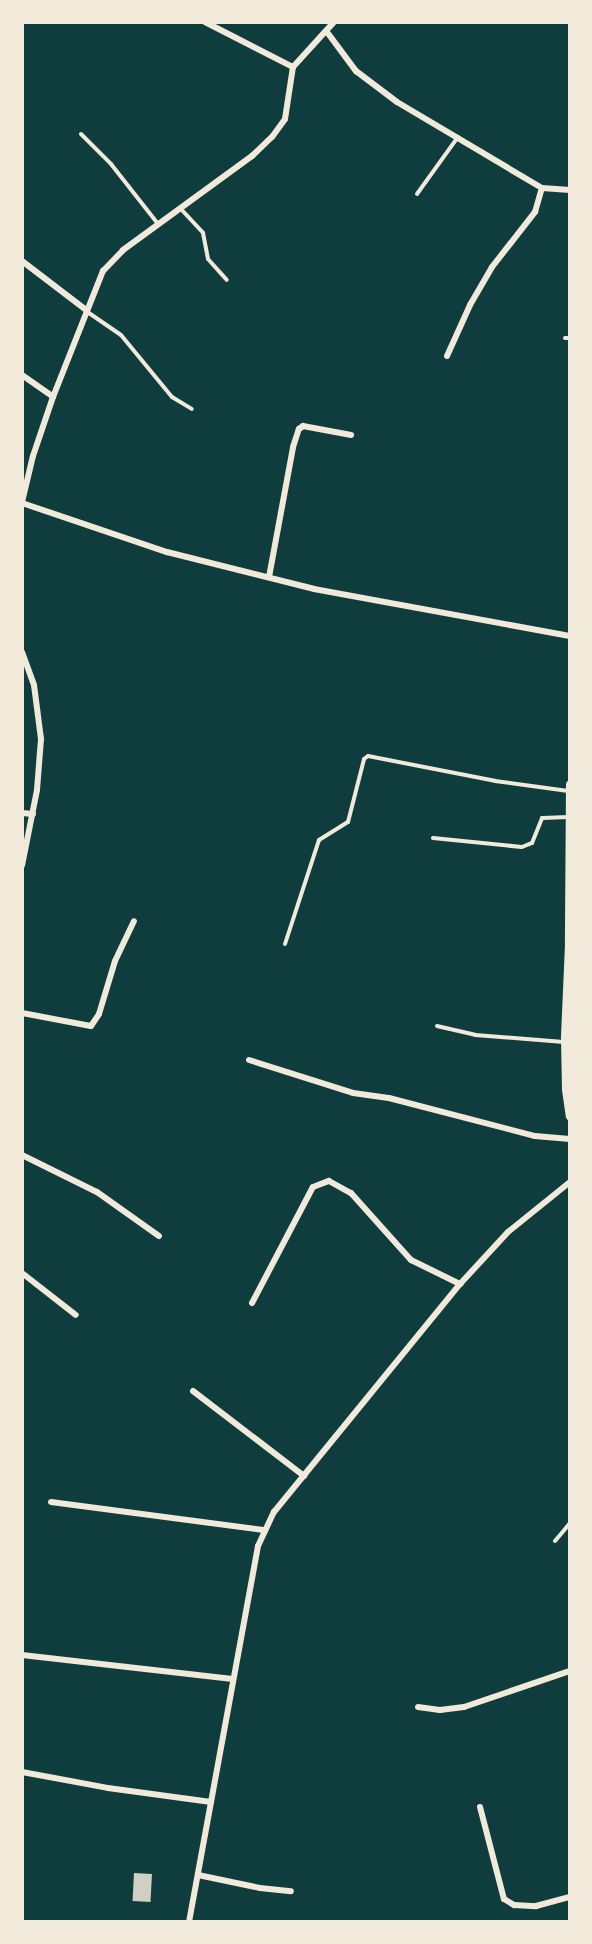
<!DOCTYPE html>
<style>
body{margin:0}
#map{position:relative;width:592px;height:1944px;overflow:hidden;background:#0f3d3e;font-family:Georgia,serif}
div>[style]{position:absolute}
.building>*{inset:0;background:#cfcfc3;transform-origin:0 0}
.service>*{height:4px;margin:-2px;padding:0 2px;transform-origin:2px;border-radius:2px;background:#f1e9da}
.minor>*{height:6px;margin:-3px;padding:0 3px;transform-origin:3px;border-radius:3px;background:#f1e9da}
.tertiary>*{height:9px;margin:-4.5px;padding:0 4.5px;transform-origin:4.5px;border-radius:4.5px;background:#f1e9da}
span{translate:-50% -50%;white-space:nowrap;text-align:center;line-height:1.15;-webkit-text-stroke:5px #f1e9da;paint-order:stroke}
.frame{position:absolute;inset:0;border:24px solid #f1e9da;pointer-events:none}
</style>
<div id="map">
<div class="building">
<div style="left:134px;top:1873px;width:18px;height:28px;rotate:3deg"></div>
</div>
<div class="service">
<div style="left:81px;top:134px;width:42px;rotate:45deg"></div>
<div style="left:111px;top:164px;width:76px;rotate:51.9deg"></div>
<div style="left:417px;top:194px;width:70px;rotate:-54.3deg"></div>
<div style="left:180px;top:208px;width:34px;rotate:47deg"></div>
<div style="left:203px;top:233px;width:26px;rotate:79deg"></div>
<div style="left:208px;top:259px;width:28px;rotate:48deg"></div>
<div style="left:86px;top:311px;width:42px;rotate:34.4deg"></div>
<div style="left:121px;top:335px;width:80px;rotate:50.6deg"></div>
<div style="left:172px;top:397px;width:23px;rotate:31deg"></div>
<div style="left:565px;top:338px;width:5px"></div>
<div style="left:433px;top:838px;width:89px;rotate:5.8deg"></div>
<div style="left:522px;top:847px;width:11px;rotate:-22deg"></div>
<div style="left:532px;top:843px;width:27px;rotate:-68deg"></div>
<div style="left:542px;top:818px;width:27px;rotate:-2deg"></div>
<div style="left:285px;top:944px;width:109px;rotate:-71.9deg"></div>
<div style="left:319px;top:840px;width:34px;rotate:-32deg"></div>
<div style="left:348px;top:822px;width:65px;rotate:-75.7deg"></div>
<div style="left:364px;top:759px;width:5px;rotate:-37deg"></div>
<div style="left:368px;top:756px;width:129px;rotate:11.1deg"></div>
<div style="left:495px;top:781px;width:74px;rotate:7.8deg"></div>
<div style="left:437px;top:1026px;width:39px;rotate:13deg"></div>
<div style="left:475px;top:1035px;width:89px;rotate:4.5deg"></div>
<div style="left:555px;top:1541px;width:23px;rotate:-50deg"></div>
</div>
<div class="minor">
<div style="left:205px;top:22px;width:99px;rotate:27.1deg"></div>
<div style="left:327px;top:32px;width:49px;rotate:53.4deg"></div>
<div style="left:356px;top:71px;width:51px;rotate:37.1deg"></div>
<div style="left:397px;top:102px;width:169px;rotate:30.7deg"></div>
<div style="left:542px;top:188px;width:28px;rotate:4deg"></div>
<div style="left:22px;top:261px;width:81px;rotate:37.4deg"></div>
<div style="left:447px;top:356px;width:56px;rotate:-65.7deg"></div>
<div style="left:470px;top:305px;width:44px;rotate:-59.9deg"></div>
<div style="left:492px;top:267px;width:70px;rotate:-52deg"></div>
<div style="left:535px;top:212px;width:25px;rotate:-74deg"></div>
<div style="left:22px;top:375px;width:38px;rotate:35deg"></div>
<div style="left:22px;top:502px;width:47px;rotate:-76.6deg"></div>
<div style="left:33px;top:456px;width:62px;rotate:-71.3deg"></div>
<div style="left:53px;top:397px;width:136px;rotate:-68.4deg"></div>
<div style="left:103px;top:271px;width:29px;rotate:-46deg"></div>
<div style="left:123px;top:250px;width:160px;rotate:-36.1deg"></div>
<div style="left:252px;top:156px;width:28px;rotate:-44deg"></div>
<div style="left:272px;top:137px;width:22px;rotate:-54deg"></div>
<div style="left:285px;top:119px;width:53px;rotate:-81.3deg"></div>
<div style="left:293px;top:67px;width:61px;rotate:-47.7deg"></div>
<div style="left:22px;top:503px;width:153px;rotate:18.7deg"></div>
<div style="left:167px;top:552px;width:152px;rotate:14.1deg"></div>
<div style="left:314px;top:589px;width:260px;rotate:10.4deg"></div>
<div style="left:269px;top:577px;width:132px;rotate:-79.5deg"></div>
<div style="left:293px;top:447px;width:19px;rotate:-72deg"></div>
<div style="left:299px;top:429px;width:5px;rotate:-37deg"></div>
<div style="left:303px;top:426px;width:49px;rotate:10.6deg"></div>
<div style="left:22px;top:652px;width:35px;rotate:70deg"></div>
<div style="left:34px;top:685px;width:54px;rotate:82.6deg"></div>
<div style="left:41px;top:739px;width:51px;rotate:94.5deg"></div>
<div style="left:37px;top:790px;width:77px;rotate:101.2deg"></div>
<div style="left:22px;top:813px;width:11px;rotate:5deg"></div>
<div style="left:22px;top:1013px;width:70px;rotate:10.7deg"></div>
<div style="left:91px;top:1026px;width:14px;rotate:-56deg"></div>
<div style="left:99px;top:1014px;width:55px;rotate:-73.2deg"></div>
<div style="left:115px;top:961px;width:44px;rotate:-64.6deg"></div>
<div style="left:249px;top:1060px;width:109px;rotate:17.6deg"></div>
<div style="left:353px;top:1093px;width:36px;rotate:8deg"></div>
<div style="left:389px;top:1098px;width:151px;rotate:14.6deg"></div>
<div style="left:535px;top:1136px;width:35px;rotate:5deg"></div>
<div style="left:22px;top:1155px;width:84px;rotate:26.3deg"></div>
<div style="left:97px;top:1192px;width:76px;rotate:35.4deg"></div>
<div style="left:22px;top:1273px;width:68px;rotate:37.9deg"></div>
<div style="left:252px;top:1303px;width:131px;rotate:-62.3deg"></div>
<div style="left:313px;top:1187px;width:17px;rotate:-21deg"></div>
<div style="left:329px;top:1181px;width:25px;rotate:29deg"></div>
<div style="left:351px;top:1193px;width:90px;rotate:48.2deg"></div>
<div style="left:411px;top:1260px;width:55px;rotate:26.1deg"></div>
<div style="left:193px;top:1391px;width:140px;rotate:37.4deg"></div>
<div style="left:51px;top:1502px;width:216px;rotate:7.5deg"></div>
<div style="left:22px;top:1655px;width:212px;rotate:6.5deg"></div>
<div style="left:418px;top:1707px;width:22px;rotate:8deg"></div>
<div style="left:440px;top:1710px;width:24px;rotate:-7deg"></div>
<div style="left:464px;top:1707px;width:112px;rotate:-18.8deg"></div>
<div style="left:22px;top:1772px;width:87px;rotate:10.5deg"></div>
<div style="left:108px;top:1788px;width:104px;rotate:7.7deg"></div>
<div style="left:480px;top:1807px;width:95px;rotate:75.4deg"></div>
<div style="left:504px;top:1899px;width:12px;rotate:31deg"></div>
<div style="left:514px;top:1905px;width:22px;rotate:3deg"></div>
<div style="left:536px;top:1906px;width:35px;rotate:-15deg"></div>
<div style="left:198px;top:1875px;width:63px;rotate:11.8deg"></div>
<div style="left:260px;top:1888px;width:31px;rotate:6deg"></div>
<div style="left:189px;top:1922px;width:382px;rotate:-79.6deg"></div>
<div style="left:258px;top:1546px;width:38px;rotate:-65deg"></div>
<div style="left:274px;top:1512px;width:294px;rotate:-50.8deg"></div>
<div style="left:460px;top:1284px;width:71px;rotate:-47.3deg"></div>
<div style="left:508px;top:1232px;width:80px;rotate:-38.9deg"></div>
</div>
<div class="tertiary">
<div style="left:570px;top:784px;width:160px;rotate:90.4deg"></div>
<div style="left:569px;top:944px;width:93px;rotate:92.5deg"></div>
<div style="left:565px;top:1037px;width:52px;rotate:88.9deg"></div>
<div style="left:566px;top:1089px;width:27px;rotate:82deg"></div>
</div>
<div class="frame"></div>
</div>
